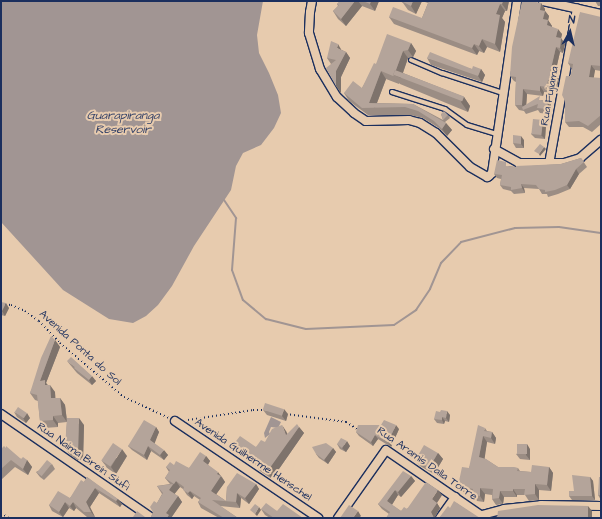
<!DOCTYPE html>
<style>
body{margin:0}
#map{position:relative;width:602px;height:519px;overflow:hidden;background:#e7cbae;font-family:"Architects Daughter",sans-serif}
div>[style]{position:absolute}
.water>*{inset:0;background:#a19593}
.stream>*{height:2px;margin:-1px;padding:0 1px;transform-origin:1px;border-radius:1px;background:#a19593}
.path>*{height:1.5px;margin-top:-0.75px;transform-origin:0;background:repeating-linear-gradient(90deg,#1b2f5e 0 1px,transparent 0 4px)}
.roads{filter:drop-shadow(1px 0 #1b2f5e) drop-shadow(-1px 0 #1b2f5e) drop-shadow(0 1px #1b2f5e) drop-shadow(0 -1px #1b2f5e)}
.service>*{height:4px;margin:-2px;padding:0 2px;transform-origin:2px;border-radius:2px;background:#e7cbae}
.minor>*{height:8px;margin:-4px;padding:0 4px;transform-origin:4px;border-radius:4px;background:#e7cbae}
.wall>*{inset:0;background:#9b8d84}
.shaded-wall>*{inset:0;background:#7e736c}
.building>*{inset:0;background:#b4a49a;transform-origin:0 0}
span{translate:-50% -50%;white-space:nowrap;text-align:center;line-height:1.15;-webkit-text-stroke:4px #e7cbae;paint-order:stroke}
.street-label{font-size:11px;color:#1b2f5e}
.water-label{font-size:12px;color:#2f3e66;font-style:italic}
.frame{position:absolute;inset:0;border:2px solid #1b2f5e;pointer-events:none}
.north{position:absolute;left:550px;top:12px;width:40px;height:40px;-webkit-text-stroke:3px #e7cbae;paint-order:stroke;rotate:8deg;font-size:11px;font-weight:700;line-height:16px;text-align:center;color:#1b2f5e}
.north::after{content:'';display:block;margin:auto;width:14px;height:18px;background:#1b2f5e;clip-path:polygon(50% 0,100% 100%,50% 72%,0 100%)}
</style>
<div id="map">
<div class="water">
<div style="clip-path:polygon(1px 1px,263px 1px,257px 35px,259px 53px,269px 73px,278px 95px,281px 113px,274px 128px,261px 145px,243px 153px,236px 166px,231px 190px,194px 246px,172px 286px,158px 305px,146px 316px,133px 323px,109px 319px,63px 290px,1px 222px)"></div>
<div style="clip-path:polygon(271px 417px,281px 422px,278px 428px,271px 427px,269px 432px,270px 434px,265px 438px,264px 433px)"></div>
</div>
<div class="stream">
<div style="left:224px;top:200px;width:22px;rotate:56deg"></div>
<div style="left:236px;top:218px;width:52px;rotate:94.4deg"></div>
<div style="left:232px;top:270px;width:32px;rotate:70deg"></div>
<div style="left:243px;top:300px;width:30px;rotate:40deg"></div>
<div style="left:266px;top:319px;width:41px;rotate:14deg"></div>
<div style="left:306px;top:329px;width:88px;rotate:-2.6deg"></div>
<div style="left:394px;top:325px;width:27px;rotate:-34deg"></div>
<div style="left:416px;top:310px;width:25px;rotate:-56deg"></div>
<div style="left:430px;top:289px;width:28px;rotate:-67deg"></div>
<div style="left:441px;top:263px;width:29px;rotate:-46deg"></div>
<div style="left:461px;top:242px;width:56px;rotate:-14.5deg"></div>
<div style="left:515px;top:228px;width:44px;rotate:-1.3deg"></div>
<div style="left:559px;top:227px;width:42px;rotate:8.1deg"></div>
</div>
<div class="path">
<div style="left:1px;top:304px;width:10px;rotate:6deg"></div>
<div style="left:11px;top:305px;width:15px;rotate:23deg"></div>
<div style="left:25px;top:311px;width:17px;rotate:36deg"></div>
<div style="left:39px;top:321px;width:30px;rotate:46deg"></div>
<div style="left:60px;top:343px;width:68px;rotate:40.2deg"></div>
<div style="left:112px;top:387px;width:16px;rotate:40deg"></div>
<div style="left:124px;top:397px;width:50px;rotate:25deg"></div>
<div style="left:286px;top:414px;width:61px;rotate:7.6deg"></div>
<div style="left:346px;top:422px;width:13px;rotate:32deg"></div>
<div style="left:188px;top:420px;width:66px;rotate:-8.7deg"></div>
<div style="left:253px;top:410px;width:12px"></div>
<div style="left:1px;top:513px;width:9px;rotate:32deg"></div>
</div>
<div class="roads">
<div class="service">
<div style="left:411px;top:60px;width:34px;rotate:23deg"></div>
<div style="left:442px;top:73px;width:64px;rotate:18.2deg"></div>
<div style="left:392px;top:92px;width:56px;rotate:17.8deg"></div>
<div style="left:445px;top:109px;width:27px;rotate:36deg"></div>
<div style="left:467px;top:125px;width:30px;rotate:17deg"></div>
</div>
<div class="minor">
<div style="left:312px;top:1px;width:11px;rotate:100deg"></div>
<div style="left:310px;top:12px;width:21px;rotate:93deg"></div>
<div style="left:309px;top:33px;width:38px;rotate:73deg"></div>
<div style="left:320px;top:69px;width:33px;rotate:59deg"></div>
<div style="left:337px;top:97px;width:23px;rotate:43deg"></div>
<div style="left:354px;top:113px;width:14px;rotate:34deg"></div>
<div style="left:366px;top:121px;width:43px;rotate:-1.3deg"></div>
<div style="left:409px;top:120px;width:11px;rotate:15deg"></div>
<div style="left:420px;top:123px;width:19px;rotate:32deg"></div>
<div style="left:436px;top:133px;width:48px;rotate:45deg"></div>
<div style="left:470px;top:167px;width:20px;rotate:30deg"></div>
<div style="left:487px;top:177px;width:2px;rotate:-27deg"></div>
<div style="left:489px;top:176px;width:4px;rotate:-45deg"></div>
<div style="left:492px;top:173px;width:174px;rotate:-81.7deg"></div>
<div style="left:543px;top:1px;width:59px;rotate:12.6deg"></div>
<div style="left:494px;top:149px;width:29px;rotate:29deg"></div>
<div style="left:519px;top:163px;width:45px"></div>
<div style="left:564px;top:163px;width:17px;rotate:-17deg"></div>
<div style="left:580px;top:158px;width:28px;rotate:-41deg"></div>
<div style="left:549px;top:164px;width:158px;rotate:-79.8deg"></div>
<div style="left:1px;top:414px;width:183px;rotate:34.6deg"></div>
<div style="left:175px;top:421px;width:173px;rotate:34.1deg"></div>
<div style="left:482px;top:515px;width:23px;rotate:-15deg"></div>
<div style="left:504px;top:509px;width:37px;rotate:-6deg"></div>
<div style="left:541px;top:505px;width:60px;rotate:1deg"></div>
<div style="left:338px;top:518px;width:83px;rotate:-54.8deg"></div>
<div style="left:386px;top:450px;width:120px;rotate:34.5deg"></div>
<div style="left:440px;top:518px;width:26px;rotate:-54deg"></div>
</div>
</div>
<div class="wall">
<div style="clip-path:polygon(340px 1px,379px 1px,375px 11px,362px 6px,346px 26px,338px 19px,333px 11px,338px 6px,337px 4px)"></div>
<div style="clip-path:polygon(400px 1px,422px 1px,416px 14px,408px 10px,403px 3px)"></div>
<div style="clip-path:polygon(422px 1px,509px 1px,507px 11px,505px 11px,502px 18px,505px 22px,500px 52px,487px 47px,484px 53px,479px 51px,477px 55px,394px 24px,389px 17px,422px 18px,428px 3px)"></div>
<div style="clip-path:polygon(595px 1px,601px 1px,601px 6px,598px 6px)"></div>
<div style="clip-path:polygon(541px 3px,545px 9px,545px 11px,549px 16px,548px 20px,552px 26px,552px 27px,562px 34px,561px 38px,565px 44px,563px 53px,560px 52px,555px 74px,559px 79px,557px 87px,551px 86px,551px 93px,544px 92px,543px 96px,527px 94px,526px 105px,542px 100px,551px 105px,550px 114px,540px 113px,538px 110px,526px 114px,524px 111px,519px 110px,515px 105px,516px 82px,514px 81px,510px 76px)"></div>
<div style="clip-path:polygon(601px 17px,601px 71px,595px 70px,593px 78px,601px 78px,601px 124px,592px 132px,583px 127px,569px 127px,565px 122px,572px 69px,568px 63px)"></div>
<div style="clip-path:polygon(411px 43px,416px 51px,413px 57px,408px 58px,403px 73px,464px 97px,470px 106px,468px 112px,400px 84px,399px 83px,399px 84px,386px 79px,377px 103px,413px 104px,443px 120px,441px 114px,448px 115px,450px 118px,445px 122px,452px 130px,447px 136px,439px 128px,423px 118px,410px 115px,368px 115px,349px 101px,344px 93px,362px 88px,376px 64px)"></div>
<div style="clip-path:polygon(342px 50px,346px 52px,350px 58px,341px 77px,341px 93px,336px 86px,331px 64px,327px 58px)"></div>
<div style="clip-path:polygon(427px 58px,472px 69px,481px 69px,485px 75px,482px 82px,431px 65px)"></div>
<div style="clip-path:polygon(543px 120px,546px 125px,545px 139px,535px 138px,531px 134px)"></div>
<div style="clip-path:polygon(524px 140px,524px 148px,516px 148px,513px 143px)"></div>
<div style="clip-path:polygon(581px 158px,587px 167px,579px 174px,570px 189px,558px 194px,548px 197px,547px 194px,542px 194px,539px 189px,524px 188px,525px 193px,514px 194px,511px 191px,503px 189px,500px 185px,501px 179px,497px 178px,494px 174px,509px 166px,516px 167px,561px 164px)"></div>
<div style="clip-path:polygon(1px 302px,9px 308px,5px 316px,1px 315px)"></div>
<div style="clip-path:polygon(55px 340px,60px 347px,46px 383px,55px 392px,55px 398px,60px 398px,65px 405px,67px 421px,84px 425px,83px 460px,77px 460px,70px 455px,65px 448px,67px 422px,58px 423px,58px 427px,44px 428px,40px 421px,38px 401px,35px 400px,30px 393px)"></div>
<div style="clip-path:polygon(67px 361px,96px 381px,92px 385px,77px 373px)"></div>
<div style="clip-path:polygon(263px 410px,288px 414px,286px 421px,267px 415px)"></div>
<div style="clip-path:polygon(14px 412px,30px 418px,26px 423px,17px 417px)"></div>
<div style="clip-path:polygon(440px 412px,450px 415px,449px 422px,445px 421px,444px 424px,437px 423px,434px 419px)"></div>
<div style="clip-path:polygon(156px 427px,159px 432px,154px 443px,168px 455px,164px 460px,151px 451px,147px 460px,132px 450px,128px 446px)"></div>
<div style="clip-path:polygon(299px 427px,304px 433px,272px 479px,260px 471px,255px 464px,256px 463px,238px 452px,233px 445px,256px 447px,286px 431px,287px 434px)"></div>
<div style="clip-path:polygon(485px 428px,487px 431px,492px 432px,496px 438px,495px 444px,487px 442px,484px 458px,498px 467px,518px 468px,520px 471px,531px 472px,549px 467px,553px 473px,551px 491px,539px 490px,539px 500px,529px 501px,525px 495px,517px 495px,517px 497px,504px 497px,503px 504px,496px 505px,492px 499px,492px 495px,485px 494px,484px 502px,477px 501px,472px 494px,463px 492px,458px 486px,469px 468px)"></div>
<div style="clip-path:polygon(399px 429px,391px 447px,378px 439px,373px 446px,359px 436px,356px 432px)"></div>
<div style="clip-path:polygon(337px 444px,350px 446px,346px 452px,340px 449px)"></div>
<div style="clip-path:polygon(333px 448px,336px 452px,328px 464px,319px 458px,316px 454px)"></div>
<div style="clip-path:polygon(1px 449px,21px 459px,27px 460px,32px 467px,28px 475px,15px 467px,1px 480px)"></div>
<div style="clip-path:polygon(530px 449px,530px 460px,520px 459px,516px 454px)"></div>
<div style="clip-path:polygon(438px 453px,443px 459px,434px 474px,420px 466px,415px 460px)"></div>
<div style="clip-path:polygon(127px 456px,116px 474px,107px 468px,102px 461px)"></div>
<div style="clip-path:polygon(206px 456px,210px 461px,208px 465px,222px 477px,225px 482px,216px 494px,226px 501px,227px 487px,256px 484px,259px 489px,249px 504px,241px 498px,240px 508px,220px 506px,238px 518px,219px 518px,201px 508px,198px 502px,200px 500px,194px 496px,192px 499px,187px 495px,183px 489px,180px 487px,174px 494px,178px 496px,182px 502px,171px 518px,133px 518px,133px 517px,151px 517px,153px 512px,157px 503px,162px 494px,157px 486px,170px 484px,165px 478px,169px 472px,166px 467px,174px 465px,189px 468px)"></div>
<div style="clip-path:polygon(52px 464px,55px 469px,44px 480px,40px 477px,36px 472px)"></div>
<div style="clip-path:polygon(411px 476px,415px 481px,401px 497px,398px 495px,392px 505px,401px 511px,442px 495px,437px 503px,440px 508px,435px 517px,435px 518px,439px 518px,450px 508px,480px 518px,386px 518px,389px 514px,382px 509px,378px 504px)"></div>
<div style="clip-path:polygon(87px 477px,122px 504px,120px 507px,99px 493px,90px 507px,95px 517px,87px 517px,76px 508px,74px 511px,69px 508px,63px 517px,52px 511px,49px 505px,70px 498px,84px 482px)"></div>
<div style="clip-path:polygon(590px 477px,593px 481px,595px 500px,572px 500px,569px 496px,574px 491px)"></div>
<div style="clip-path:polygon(601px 477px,601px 500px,598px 495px)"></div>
<div style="clip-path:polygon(261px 509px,277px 511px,303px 518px,270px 518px,265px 515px)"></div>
</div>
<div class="shaded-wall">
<div style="clip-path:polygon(355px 1px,358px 1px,362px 6px,346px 26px,341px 19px)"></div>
<div style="clip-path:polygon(371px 1px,379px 1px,375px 11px,370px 4px)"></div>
<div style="clip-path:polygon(413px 1px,422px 1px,416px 14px,411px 6px)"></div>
<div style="clip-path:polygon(503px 1px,509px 1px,507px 11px,502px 4px)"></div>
<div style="clip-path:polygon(541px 3px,545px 9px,544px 14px,545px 11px,549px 16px,547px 25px,543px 19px,540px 10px)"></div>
<div style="clip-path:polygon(500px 4px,505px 11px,502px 18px,505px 22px,500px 52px,495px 44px,496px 14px)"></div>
<div style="clip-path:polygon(548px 20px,552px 26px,551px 31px,547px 25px)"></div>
<div style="clip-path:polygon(558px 29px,562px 34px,560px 43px,556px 37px)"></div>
<div style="clip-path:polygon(561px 38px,565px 44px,563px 53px,560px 48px)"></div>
<div style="clip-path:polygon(482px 39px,487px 47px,484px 53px,479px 46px)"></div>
<div style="clip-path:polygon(411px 43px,416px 51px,413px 57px,408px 50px)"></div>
<div style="clip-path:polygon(338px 44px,342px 51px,337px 48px)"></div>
<div style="clip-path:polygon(474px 44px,479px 51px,477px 55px,472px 48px)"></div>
<div style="clip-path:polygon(556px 47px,560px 52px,555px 74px,559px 79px,557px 87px,550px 73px)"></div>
<div style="clip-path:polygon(403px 51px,408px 58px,401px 78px,394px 75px)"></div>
<div style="clip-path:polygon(346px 52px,350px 58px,341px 77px,341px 93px,336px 86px,336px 71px)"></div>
<div style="clip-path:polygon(591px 65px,595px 70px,593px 83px,589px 77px)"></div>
<div style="clip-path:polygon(481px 69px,485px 75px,482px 82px,478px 76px)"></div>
<div style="clip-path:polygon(381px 71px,386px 79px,375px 108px,369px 103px)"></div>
<div style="clip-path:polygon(548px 80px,551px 86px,551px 93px,547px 87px)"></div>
<div style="clip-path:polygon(540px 86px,544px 92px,543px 96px,540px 91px)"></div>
<div style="clip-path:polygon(523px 89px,527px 94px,526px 109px,524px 109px,522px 105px)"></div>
<div style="clip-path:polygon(464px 97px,470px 106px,468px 112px,461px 102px)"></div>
<div style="clip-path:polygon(548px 101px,551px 105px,550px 114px,547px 109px)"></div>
<div style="clip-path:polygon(543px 120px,546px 125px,545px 139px,541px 135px)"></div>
<div style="clip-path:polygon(446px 123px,452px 130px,447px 136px,442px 129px)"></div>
<div style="clip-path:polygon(521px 136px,524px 140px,524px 148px,521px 144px)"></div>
<div style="clip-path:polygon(544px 147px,546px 149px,540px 156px,539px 154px)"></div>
<div style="clip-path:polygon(576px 169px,579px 174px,570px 189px,567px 185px)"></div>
<div style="clip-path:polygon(521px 184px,524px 188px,525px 193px,522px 188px)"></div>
<div style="clip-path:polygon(6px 303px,9px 308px,5px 316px,2px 311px)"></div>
<div style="clip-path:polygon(55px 340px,60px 347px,46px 383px,49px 387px,50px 392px,40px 381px)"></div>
<div style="clip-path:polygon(92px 376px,96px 381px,92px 385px,89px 380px)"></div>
<div style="clip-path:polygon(50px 385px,55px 392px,56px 405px,51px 398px)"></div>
<div style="clip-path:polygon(60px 398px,65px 405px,67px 422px,62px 415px)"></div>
<div style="clip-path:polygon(284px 409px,288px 414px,286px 421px,282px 416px)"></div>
<div style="clip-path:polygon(447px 411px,450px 415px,449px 422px,446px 418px)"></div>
<div style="clip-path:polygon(27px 413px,30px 418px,26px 423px,23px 418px)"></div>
<div style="clip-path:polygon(53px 416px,58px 423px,58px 427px,53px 420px)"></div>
<div style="clip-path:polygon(442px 417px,445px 421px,444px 424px,442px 420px)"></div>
<div style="clip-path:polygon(79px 418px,84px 425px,83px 460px,78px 453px)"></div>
<div style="clip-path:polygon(282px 425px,286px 431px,290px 440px,299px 427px,304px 433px,272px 479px,267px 472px,286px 435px)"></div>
<div style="clip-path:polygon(396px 425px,399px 429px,391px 447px,388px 442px)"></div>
<div style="clip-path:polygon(156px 427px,159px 432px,154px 445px,150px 440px)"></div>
<div style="clip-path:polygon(492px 432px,496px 438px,495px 444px,491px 438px)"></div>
<div style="clip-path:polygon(375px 435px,378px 439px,373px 446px,371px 442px)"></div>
<div style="clip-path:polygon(483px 436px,487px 442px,484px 463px,479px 457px)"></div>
<div style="clip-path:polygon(347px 441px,350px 446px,346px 452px,342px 448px)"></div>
<div style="clip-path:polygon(527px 444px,530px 449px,530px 460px,526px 455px)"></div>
<div style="clip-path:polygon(148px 446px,151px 451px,147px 460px,144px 455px)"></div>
<div style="clip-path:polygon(333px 448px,336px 452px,328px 464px,324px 460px)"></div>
<div style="clip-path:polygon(122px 449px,127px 456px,116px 474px,111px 467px)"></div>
<div style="clip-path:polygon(164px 450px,168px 455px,164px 460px,160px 455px)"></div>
<div style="clip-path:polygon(438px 453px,443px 459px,434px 474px,429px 468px)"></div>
<div style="clip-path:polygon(206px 456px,210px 461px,207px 466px,203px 461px)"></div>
<div style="clip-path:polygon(27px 460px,32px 467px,28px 475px,23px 469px)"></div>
<div style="clip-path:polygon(549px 467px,553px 473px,551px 491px,547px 485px)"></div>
<div style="clip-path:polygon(218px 472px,225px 482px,215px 496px,211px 491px,217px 474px)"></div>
<div style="clip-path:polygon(411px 476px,415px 481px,401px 497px,398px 492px)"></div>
<div style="clip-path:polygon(590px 477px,593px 481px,595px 500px,592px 496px)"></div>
<div style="clip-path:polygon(176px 481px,180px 487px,173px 496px,169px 490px)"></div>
<div style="clip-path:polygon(256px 484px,259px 489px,249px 504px,245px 498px)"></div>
<div style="clip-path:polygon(535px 484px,539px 490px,539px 500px,535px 494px)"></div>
<div style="clip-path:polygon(95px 488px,99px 493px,90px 507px,95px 517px,91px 512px,86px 502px)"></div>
<div style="clip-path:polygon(480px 488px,485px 494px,484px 502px,480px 496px)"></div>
<div style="clip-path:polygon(513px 489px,517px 495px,517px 497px,513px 491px)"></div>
<div style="clip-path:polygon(395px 490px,398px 495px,391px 506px,387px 501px)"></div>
<div style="clip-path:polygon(438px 490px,442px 495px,436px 504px,432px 499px)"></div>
<div style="clip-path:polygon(190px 491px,194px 496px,192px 499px,188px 493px)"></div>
<div style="clip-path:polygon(500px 491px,504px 497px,503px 504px,499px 498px)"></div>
<div style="clip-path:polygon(237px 493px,241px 498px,240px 508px,236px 502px)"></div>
<div style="clip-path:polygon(178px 496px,182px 502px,171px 518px,167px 518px,166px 513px)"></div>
<div style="clip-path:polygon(118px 499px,122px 504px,120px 507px,116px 501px)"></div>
<div style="clip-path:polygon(65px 502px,69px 508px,63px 517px,59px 512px)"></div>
<div style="clip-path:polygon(73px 502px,76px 508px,74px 511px,70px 506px)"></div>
<div style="clip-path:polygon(437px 503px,440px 508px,435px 517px,435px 518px,434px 518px,431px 512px)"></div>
<div style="clip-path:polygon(588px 506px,592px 511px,592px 518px,588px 518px)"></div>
<div style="clip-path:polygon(259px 507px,261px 510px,257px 516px,255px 514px)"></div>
<div style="clip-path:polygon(358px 511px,361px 516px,359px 518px,353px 518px)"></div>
</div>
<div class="building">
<div style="clip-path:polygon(340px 1px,355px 1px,341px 19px,333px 11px,339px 5px,337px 4px)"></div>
<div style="clip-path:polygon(363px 1px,371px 1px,370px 4px)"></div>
<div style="clip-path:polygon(403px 1px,413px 1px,411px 6px,403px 2px)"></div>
<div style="clip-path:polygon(429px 1px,503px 1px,502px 4px,500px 4px,496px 14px,500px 15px,495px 44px,482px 39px,479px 46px,474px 44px,472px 48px,389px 17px,393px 7px,422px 18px)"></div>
<div style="clip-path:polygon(522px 1px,531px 1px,541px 3px,540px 10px,545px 11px,543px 19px,548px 20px,547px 25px,558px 29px,556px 37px,561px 38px,560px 48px,556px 47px,550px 73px,555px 74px,554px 81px,548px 80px,547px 87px,540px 86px,540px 91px,523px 89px,522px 105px,515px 105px,516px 77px,510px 76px,512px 47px)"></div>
<div style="clip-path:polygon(580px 12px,601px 17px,601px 66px,591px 65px,589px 77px,601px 78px,601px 115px,588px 126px,579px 121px,565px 122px,565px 101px,562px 95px,566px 76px,571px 76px,573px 64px,568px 63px)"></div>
<div style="clip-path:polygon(387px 34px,411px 43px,408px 50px,403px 51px,396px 70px,395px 70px,393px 75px,394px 75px,393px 76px,381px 71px,369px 103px,413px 104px,446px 123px,442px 129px,434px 121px,418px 111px,405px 107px,362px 108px,344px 93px,353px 81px,362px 88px,374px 63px,376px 64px)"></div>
<div style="clip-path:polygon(331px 41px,338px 44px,337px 48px,346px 52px,336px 71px,336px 86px,326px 68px,336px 60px,327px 58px)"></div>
<div style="clip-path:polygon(430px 52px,472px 69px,473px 66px,481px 69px,478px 76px,427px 58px)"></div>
<div style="left:395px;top:70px;width:74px;height:5px;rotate:21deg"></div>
<div style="clip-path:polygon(540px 96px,539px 100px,548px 101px,547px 109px,537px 108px,538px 104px,523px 110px,522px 107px)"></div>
<div style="clip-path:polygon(444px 111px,448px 115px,443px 120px,441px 114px)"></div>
<div style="left:533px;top:119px;width:10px;height:15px;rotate:6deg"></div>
<div style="clip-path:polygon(513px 135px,521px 136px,521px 144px,513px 143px)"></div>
<div style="clip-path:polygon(540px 144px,544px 147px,539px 154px,534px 151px)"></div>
<div style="clip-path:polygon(581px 158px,584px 162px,576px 169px,567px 185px,555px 190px,545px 192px,545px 190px,539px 189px,536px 185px,521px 184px,522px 188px,511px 190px,511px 187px,500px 185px,502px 175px,494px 174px,497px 160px,506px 162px,506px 166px,516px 167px,516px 166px,561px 164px)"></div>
<div style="clip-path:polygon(1px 302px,6px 303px,2px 311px,1px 311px)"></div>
<div style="clip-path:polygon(51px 336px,55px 340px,40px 381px,45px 380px,45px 385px,50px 385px,51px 398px,60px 398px,62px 415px,53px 416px,53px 420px,40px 421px,37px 395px,30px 393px,41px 358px)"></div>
<div style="clip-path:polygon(71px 357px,92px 376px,89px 380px,74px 368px,75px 367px,67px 361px)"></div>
<div style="left:265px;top:403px;width:20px;height:7px;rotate:18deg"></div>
<div style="left:18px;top:407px;width:11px;height:6px;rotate:34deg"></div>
<div style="clip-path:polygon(441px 410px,447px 411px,446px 418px,442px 417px,442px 420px,434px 419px,436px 411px,440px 412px)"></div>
<div style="clip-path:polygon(67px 418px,79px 418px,78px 453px,72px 453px,65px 448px)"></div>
<div style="clip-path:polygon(144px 420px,156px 427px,150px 440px,164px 450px,160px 455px,148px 446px,144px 455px,128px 446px)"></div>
<div style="clip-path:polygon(384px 420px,396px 425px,388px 442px,375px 435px,371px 442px,356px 432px,358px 425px,381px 425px)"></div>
<div style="clip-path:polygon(297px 424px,299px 427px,267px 472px,255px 464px,258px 461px,233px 445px,240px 436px,256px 447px,261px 440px,265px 442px,272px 429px,282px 425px,286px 435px)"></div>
<div style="clip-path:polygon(478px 425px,485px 428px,484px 431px,492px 432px,491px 438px,483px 436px,479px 457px,486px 459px,498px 467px,514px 467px,518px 468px,517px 471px,531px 472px,532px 465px,549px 467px,547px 485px,535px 484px,535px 494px,524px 495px,525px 489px,513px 489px,513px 491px,500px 491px,499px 498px,492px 499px,493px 489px,480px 488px,480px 496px,472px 495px,473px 489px,458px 486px,462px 467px,469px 468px)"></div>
<div style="clip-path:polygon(341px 438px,347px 441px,342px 448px,337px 444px)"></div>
<div style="left:113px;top:443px;width:11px;height:21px;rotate:34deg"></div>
<div style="clip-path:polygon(326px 443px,333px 448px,324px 460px,316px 454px,312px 447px)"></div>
<div style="left:517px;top:444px;width:10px;height:10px"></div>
<div style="left:424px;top:445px;width:16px;height:17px;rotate:30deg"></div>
<div style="clip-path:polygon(4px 446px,6px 448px,6px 446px,21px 459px,23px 457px,27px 460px,23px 469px,11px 460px,1px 469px,1px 449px)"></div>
<div style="clip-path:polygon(200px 452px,206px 456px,203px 461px,218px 472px,217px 474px,221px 476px,211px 491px,226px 501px,227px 487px,237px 473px,256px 484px,245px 498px,237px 493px,236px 502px,212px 500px,238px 518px,224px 518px,198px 502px,201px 498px,190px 491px,188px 493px,183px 490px,184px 487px,176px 481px,174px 484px,165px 478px,170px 470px,166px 467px,170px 462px,174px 465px,176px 461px,189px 468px)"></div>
<div style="left:47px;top:460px;width:6px;height:16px;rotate:39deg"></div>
<div style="clip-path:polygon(403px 471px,411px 476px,398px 492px,395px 490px,387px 501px,401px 511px,404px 507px,407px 509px,426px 482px,438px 490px,432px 499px,437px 503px,431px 512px,434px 518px,439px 518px,448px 506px,450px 508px,454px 501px,480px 518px,386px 518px,390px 512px,378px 504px)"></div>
<div style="clip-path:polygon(572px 475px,590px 477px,592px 496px,569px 496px,569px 491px,574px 491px)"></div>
<div style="clip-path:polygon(87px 477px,118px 499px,116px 501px,95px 488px,86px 502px,91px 512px,84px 512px,73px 502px,70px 506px,65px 502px,59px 512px,49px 505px,58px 491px,70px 498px,81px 480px,84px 482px)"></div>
<div style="clip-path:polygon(599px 477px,601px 477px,601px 495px,598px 495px)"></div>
<div style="clip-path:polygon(173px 484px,169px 490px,178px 496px,166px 513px,169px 515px,167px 518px,134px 518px,133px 517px,137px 511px,145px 517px,151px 517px,153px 512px,150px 507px,154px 501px,157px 503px,163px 493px,157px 486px)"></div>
<div style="clip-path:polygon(266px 503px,277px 511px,283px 504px,303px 518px,274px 518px,261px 509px)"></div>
<div style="clip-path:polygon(255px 504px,259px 507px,255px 514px,250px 510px)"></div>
<div style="clip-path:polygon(349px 505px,358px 511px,353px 518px,340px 518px)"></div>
<div style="clip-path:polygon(538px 505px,588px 506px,588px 518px,497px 518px,498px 511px)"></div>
</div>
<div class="street-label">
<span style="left:550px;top:96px;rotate:-80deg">Rua Fujiama</span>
<span style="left:80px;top:348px;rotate:42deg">Avenida Ponta do Sol</span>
<span style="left:83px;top:457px;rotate:35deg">Rua Naima Brein Siufi</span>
<span style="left:253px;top:460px;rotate:34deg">Avenida Guilherme Henschel</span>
<span style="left:427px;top:464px;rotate:35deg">Rua Aramis Dalla Torre</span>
</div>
<div class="water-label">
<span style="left:123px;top:123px">Guarapiranga<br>Reservoir</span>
</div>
<div class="frame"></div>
<div class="north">N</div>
</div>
